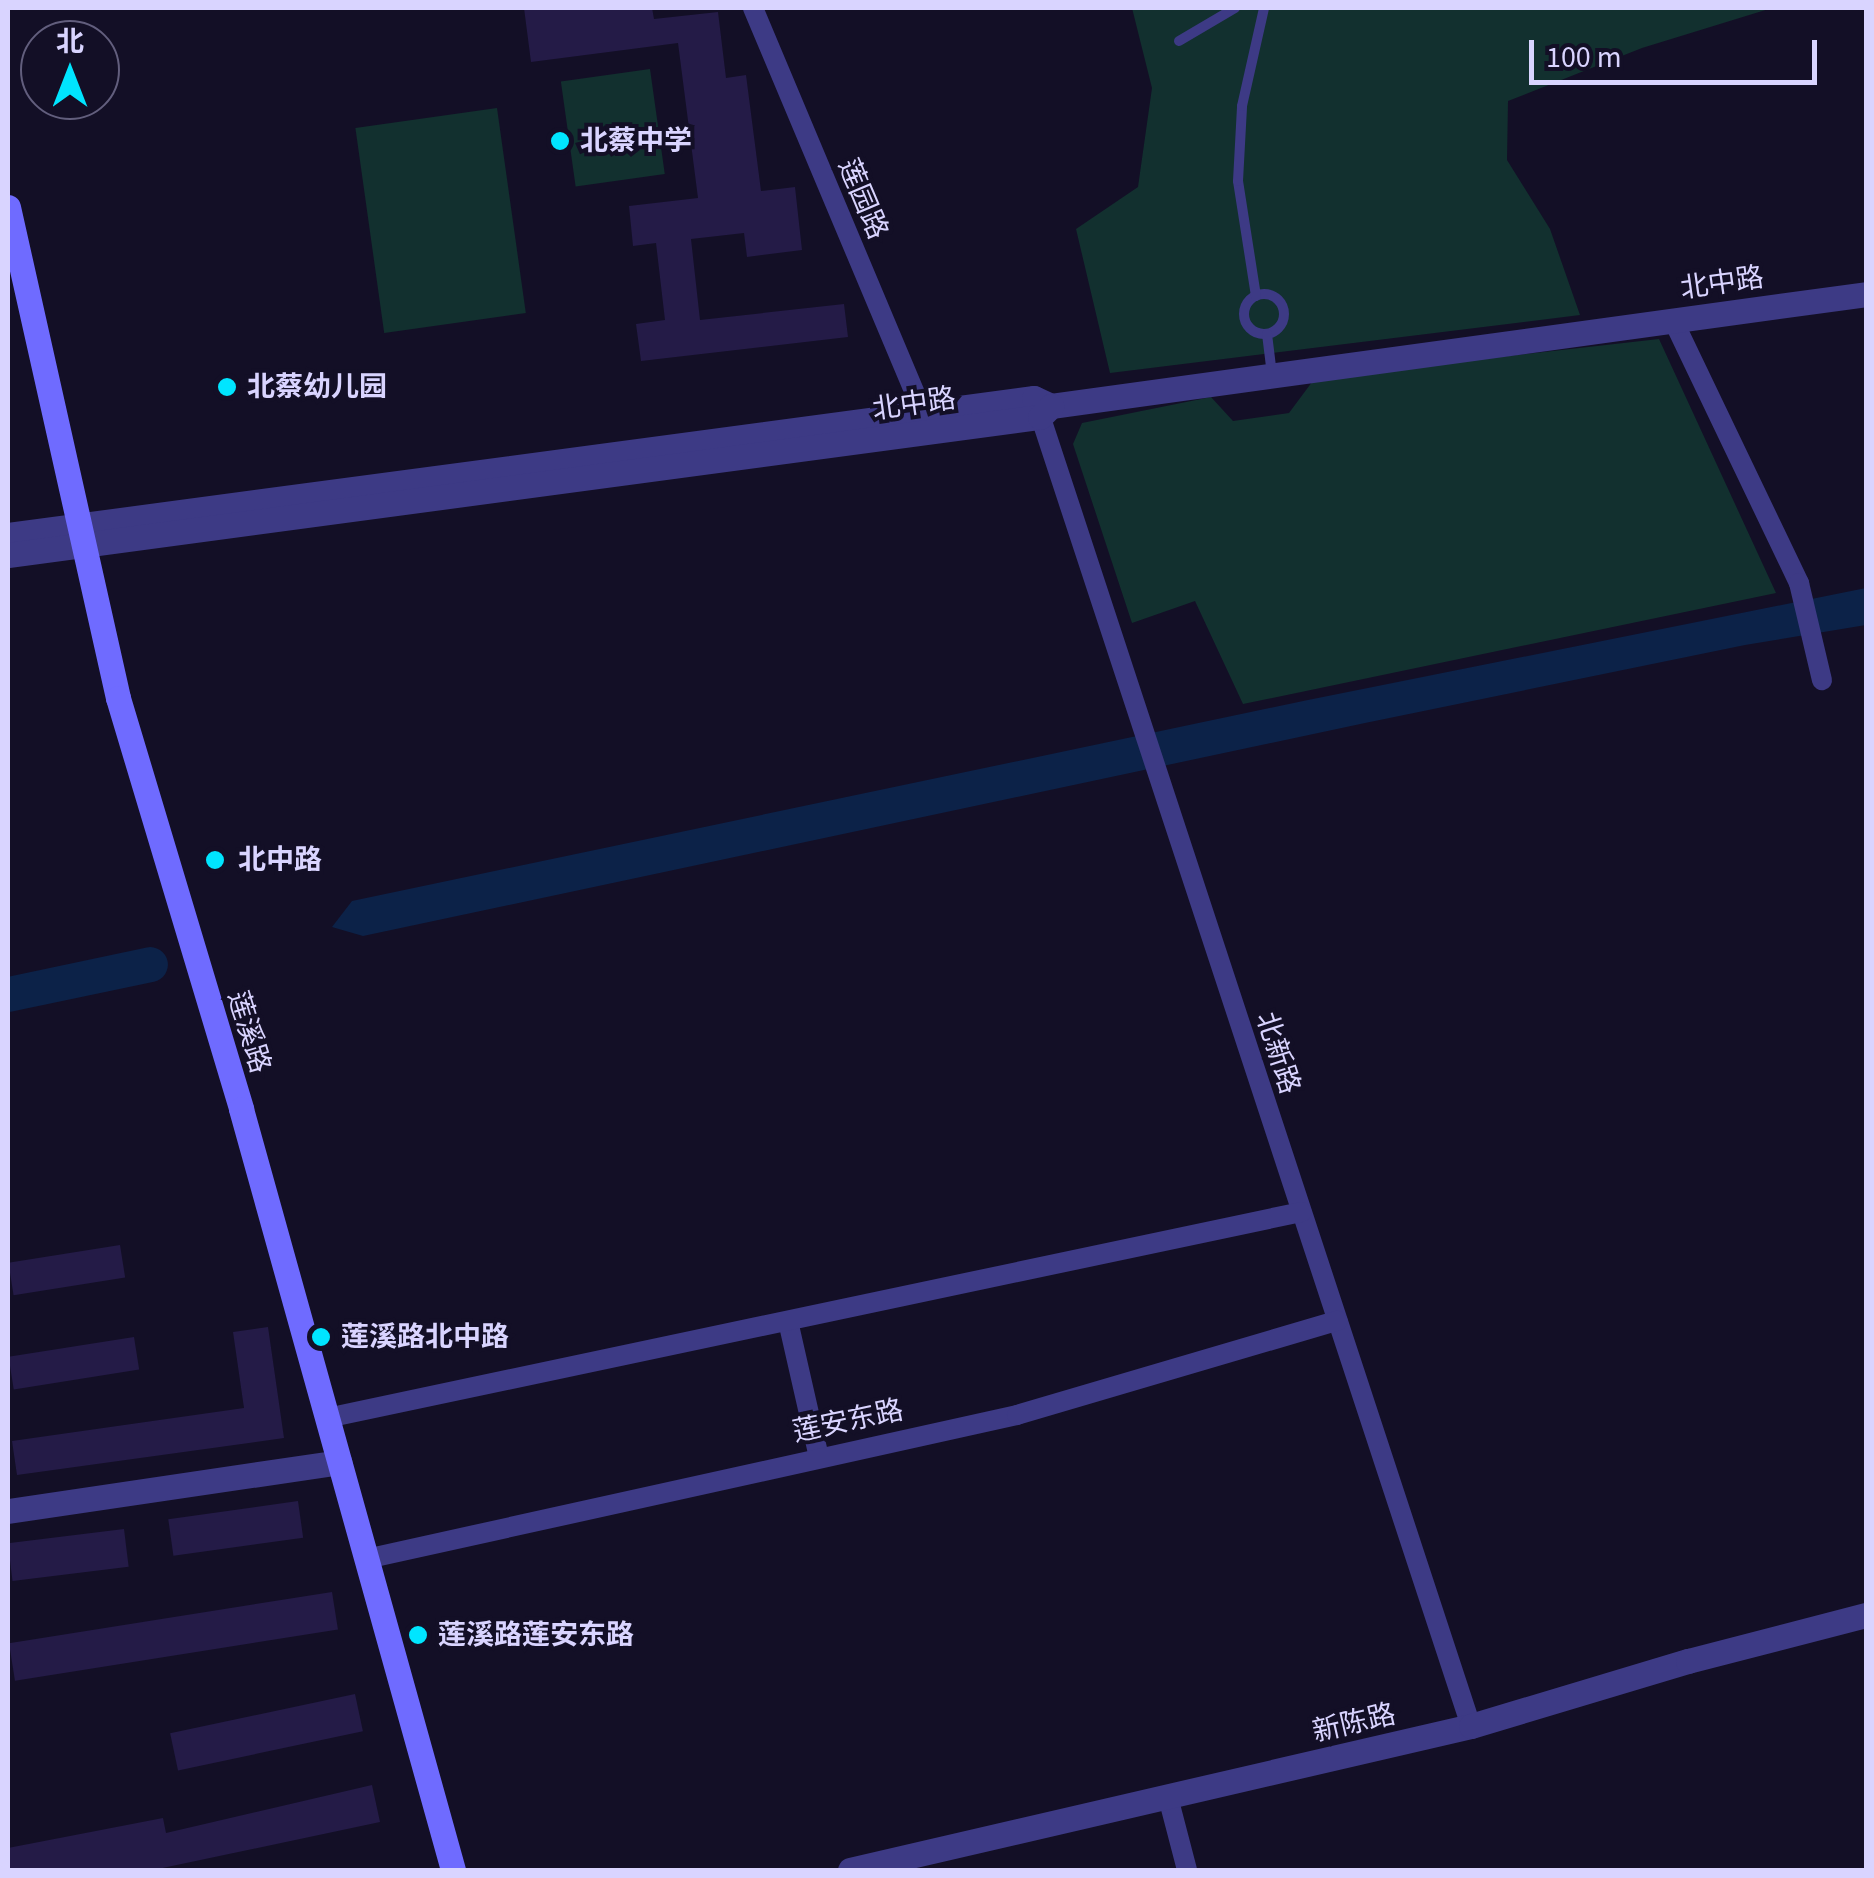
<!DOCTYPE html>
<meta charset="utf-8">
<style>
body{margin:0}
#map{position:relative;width:1874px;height:1878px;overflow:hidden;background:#130f26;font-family:"Source Sans 3","Noto Sans SC",sans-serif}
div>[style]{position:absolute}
.green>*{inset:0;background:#12302f;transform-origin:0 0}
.water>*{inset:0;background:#0c2248}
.river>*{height:35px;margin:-17.5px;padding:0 17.5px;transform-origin:17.5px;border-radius:17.5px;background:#0c2248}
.building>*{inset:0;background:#241b47;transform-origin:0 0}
.service>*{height:10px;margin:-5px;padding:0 5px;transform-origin:5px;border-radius:5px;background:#3d3a85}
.service>.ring{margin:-5px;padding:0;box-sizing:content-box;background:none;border:10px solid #3d3a85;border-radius:50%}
.minor>*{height:20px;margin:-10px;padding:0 10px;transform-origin:10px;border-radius:10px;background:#3d3a85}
.tertiary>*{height:25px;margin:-12.5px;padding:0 12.5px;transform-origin:12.5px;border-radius:12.5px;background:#3d3a85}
.secondary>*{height:25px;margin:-12.5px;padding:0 12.5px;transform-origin:12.5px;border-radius:12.5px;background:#6f6bff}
.dots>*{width:28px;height:28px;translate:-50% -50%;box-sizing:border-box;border:5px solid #130f26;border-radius:50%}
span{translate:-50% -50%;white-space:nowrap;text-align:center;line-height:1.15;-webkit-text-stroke:8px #130f26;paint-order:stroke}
.poi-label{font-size:28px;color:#d9d4ff;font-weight:700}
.left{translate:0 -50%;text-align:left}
.street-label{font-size:28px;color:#d9d4ff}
.frame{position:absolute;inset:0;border:10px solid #d9d4ff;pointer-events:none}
.north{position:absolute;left:20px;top:20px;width:100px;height:100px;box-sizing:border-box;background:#130f26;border:2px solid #625e7d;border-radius:50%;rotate:0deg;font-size:28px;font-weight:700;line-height:40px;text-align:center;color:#d9d4ff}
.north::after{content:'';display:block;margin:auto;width:35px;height:45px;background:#00e5ff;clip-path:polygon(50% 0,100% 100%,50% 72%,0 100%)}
.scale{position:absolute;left:1529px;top:40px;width:288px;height:45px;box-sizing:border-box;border:5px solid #d9d4ff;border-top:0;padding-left:12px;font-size:30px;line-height:35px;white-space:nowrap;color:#d9d4ff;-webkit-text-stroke:8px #130f26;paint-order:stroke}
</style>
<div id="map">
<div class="green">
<div style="clip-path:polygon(1132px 8px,1772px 8px,1642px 48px,1508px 101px,1507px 160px,1550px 229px,1580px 315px,1110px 373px,1076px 229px,1138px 187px,1152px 88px)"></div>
<div style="left:650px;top:69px;width:106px;height:90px;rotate:82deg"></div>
<div style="left:497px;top:108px;width:207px;height:143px;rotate:82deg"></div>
<div style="clip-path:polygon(1659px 339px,1776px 593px,1243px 704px,1195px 601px,1132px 623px,1073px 444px,1082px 423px,1211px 397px,1233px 421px,1289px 413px,1315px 378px)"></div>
</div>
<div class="water">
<div style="clip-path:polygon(1866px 588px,1866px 625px,1745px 645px,1365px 723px,363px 936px,332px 927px,352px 901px,1308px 700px)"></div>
<div style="clip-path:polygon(124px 954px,147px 965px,133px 981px,8px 1007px,8px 979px)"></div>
</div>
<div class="river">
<div style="left:8px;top:994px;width:145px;rotate:-11.9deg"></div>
</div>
<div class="building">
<div style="clip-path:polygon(524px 8px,652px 8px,654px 19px,718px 12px,726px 78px,746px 75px,761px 191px,795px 187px,802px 250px,747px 257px,744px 233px,691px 239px,700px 320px,844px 304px,848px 337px,641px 361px,636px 324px,665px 320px,656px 243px,633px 246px,629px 206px,698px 198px,678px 43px,531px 62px)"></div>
<div style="left:120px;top:1245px;width:33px;height:113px;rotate:81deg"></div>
<div style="clip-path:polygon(268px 1327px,284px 1438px,17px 1475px,12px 1441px,244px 1408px,233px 1332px)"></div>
<div style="left:134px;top:1337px;width:33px;height:127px;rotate:81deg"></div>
<div style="left:298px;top:1501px;width:37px;height:131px;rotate:82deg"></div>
<div style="left:124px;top:1529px;width:38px;height:117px;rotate:83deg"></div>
<div style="left:332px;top:1592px;width:38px;height:327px;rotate:81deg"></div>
<div style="left:355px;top:1694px;width:38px;height:189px;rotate:78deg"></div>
<div style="clip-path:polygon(372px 1785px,380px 1822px,153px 1870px,8px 1870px,8px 1848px,163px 1818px,166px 1833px)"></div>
</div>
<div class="service">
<div style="left:1179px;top:41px;width:65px;rotate:-30.5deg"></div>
<div class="ring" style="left:1244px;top:294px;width:30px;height:30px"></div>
<div style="left:1256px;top:296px;width:116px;rotate:-98.9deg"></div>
<div style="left:1238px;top:181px;width:75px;rotate:-86.9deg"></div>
<div style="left:1242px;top:106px;width:100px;rotate:-77.3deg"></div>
<div style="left:1267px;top:334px;width:39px;rotate:83deg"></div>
</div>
<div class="minor">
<div style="left:753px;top:8px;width:439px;rotate:67.2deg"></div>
<div style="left:1673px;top:320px;width:292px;rotate:64.4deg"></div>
<div style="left:1799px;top:583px;width:100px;rotate:76.7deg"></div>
<div style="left:1036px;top:403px;width:1393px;rotate:71.8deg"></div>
<div style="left:788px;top:1321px;width:140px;rotate:77.2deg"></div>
<div style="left:327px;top:1418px;width:996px;rotate:-11.94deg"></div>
<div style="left:366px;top:1559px;width:667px;rotate:-12.47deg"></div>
<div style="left:1017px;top:1415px;width:334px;rotate:-16.4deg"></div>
<div style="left:1168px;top:1797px;width:75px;rotate:75.4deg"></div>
</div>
<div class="tertiary">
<div style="left:8px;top:535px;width:1035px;rotate:-7.61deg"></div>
<div style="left:1034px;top:398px;width:19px;rotate:25deg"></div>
<div style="left:1051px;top:406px;width:823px;rotate:-7.82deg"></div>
<div style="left:8px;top:555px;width:1041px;rotate:-7.62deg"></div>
<div style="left:1040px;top:417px;width:16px;rotate:-45deg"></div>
<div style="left:8px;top:1511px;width:335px;rotate:-8.4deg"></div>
<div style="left:850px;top:1870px;width:637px;rotate:-13.06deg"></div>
<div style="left:1471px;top:1726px;width:227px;rotate:-16.7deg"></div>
<div style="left:1688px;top:1661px;width:184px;rotate:-14.5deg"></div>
</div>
<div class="secondary">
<div style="left:8px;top:207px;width:503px;rotate:77.37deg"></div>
<div style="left:118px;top:698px;width:429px;rotate:73.3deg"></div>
<div style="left:241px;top:1109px;width:790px;rotate:74.43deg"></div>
</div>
<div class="dots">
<div style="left:560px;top:141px;background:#00e5ff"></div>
<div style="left:227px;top:387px;background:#00e5ff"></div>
<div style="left:215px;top:860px;background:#00e5ff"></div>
<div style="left:321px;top:1337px;background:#00e5ff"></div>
<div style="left:418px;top:1635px;background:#00e5ff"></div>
</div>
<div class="poi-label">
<span class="left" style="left:580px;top:141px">北蔡中学</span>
<span class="left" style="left:247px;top:387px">北蔡幼儿园</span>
<span class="left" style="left:238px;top:860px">北中路</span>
<span class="left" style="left:341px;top:1337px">莲溪路北中路</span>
<span class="left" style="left:438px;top:1635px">莲溪路莲安东路</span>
</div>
<div class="street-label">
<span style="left:863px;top:199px;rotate:67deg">莲园路</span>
<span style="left:1722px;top:283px;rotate:-8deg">北中路</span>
<span style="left:914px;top:404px;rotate:-8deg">北中路</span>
<span style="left:249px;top:1032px;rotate:73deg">莲溪路</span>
<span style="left:1278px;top:1053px;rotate:72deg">北新路</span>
<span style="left:848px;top:1421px;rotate:-12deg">莲安东路</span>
<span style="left:1354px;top:1723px;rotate:-13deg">新陈路</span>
</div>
<div class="frame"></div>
<div class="north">北</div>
<div class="scale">100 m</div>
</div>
